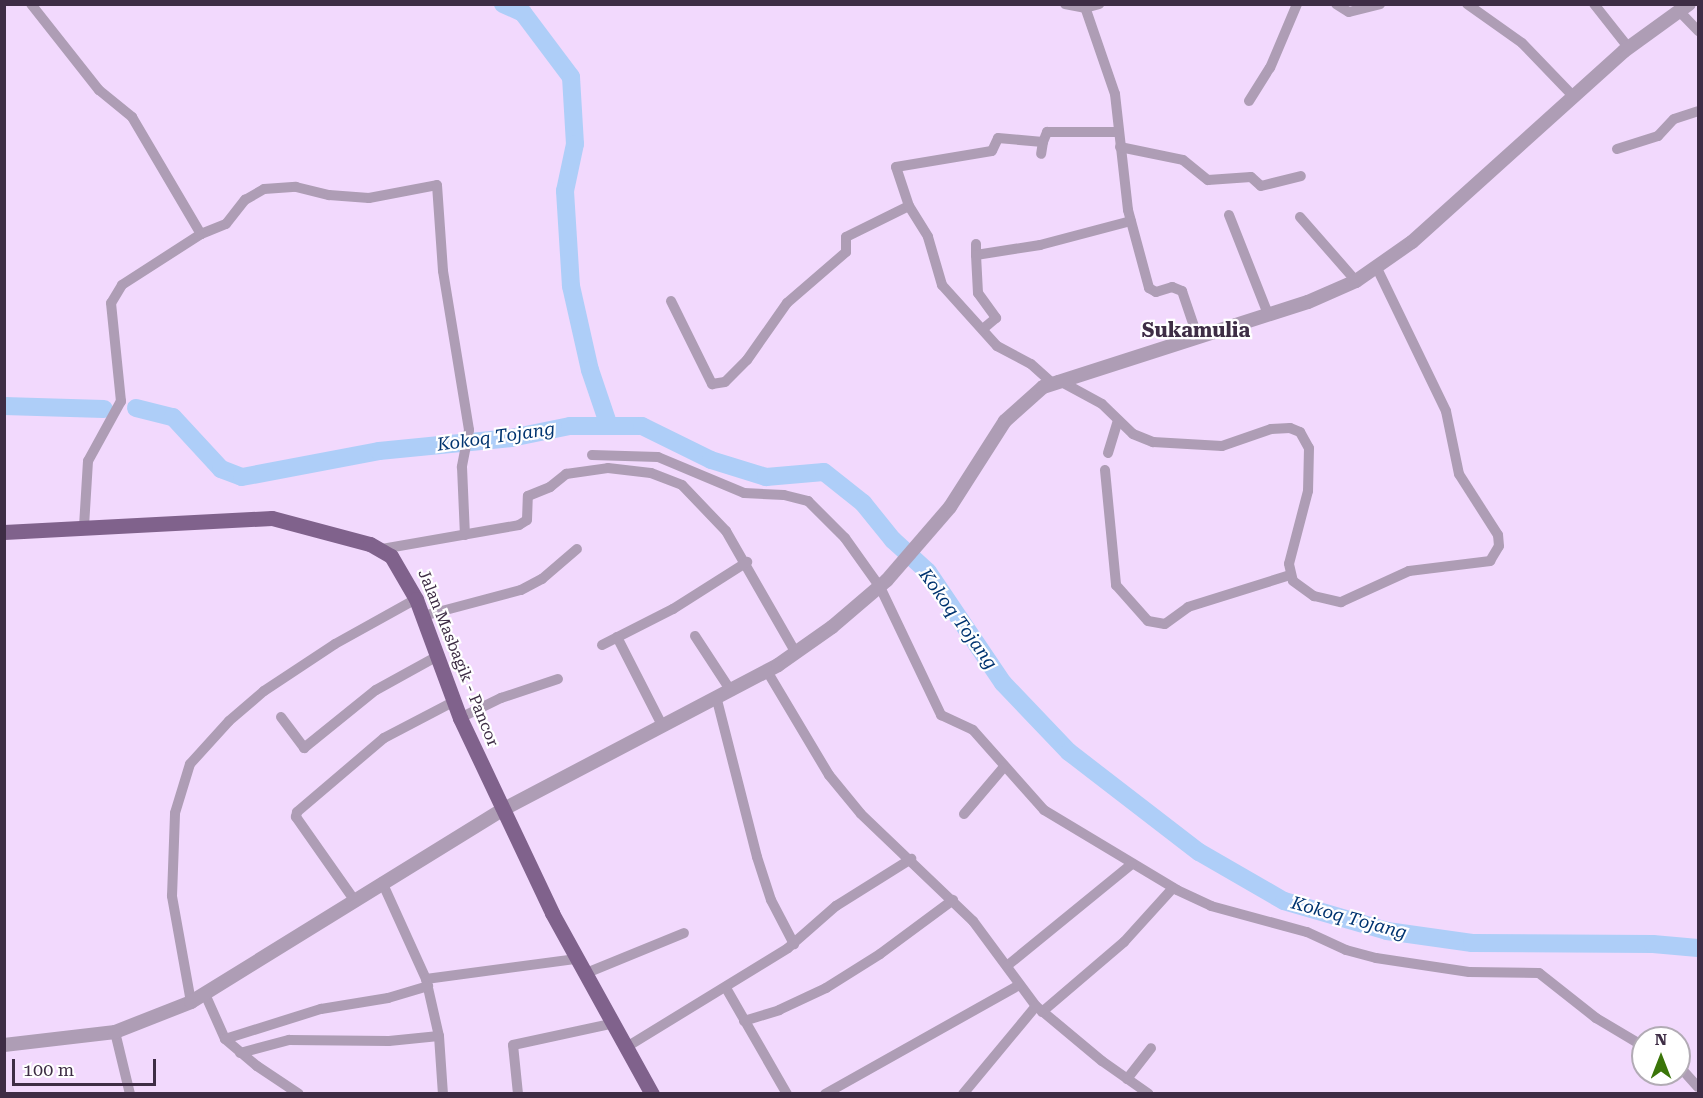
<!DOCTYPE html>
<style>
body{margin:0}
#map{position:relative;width:1703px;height:1098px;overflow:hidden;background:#f2d9fd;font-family:"Roboto Serif",serif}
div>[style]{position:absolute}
.river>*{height:18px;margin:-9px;padding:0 9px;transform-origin:9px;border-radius:9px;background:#aecef8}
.minor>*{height:10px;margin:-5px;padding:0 5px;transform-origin:5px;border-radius:5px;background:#ae9db5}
.tertiary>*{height:14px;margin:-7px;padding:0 7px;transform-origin:7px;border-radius:7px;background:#ae9db5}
.primary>*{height:15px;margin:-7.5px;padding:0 7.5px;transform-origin:7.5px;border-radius:7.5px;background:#80628c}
span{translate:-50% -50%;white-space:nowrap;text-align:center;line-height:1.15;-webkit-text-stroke:4.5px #fff;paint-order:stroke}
.street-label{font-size:16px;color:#3e2d45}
.water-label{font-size:18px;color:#003470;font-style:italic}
.quarter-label{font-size:20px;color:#3e2d45;font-weight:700}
.frame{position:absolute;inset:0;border:6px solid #3e2d45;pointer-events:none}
.north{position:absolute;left:1631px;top:1026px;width:60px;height:60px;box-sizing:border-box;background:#fff;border:2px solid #b2abb5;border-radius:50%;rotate:0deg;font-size:16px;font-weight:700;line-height:24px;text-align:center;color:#3e2d45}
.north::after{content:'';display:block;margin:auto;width:21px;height:27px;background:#3a7509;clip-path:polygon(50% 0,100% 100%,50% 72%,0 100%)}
.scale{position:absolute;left:12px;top:1059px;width:144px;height:27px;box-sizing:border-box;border:3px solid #3e2d45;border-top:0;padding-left:8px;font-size:18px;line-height:21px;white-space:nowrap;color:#3e2d45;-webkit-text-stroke:4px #fff;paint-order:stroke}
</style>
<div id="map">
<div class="river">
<div style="left:503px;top:4px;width:22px;rotate:24deg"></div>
<div style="left:523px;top:13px;width:80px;rotate:53.1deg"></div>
<div style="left:571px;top:77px;width:67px;rotate:86.6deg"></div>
<div style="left:575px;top:144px;width:48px;rotate:102deg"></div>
<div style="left:565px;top:191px;width:95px;rotate:86.4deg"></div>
<div style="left:571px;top:286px;width:86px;rotate:77.3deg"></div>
<div style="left:590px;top:370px;width:59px;rotate:71.3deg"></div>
<div style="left:4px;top:406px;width:100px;rotate:1.7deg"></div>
<div style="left:136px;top:408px;width:38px;rotate:14deg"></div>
<div style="left:173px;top:417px;width:71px;rotate:47.3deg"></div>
<div style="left:221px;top:469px;width:22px;rotate:21deg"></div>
<div style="left:242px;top:477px;width:139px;rotate:-10.7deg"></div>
<div style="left:379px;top:451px;width:133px;rotate:-5.6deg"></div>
<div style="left:511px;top:438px;width:60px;rotate:-11.5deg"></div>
<div style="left:570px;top:426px;width:72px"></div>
<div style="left:642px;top:426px;width:77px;rotate:26.2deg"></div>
<div style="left:711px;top:460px;width:58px;rotate:17.2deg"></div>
<div style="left:766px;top:477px;width:58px;rotate:-4.9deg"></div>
<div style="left:824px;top:472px;width:50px;rotate:38.5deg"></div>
<div style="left:863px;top:503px;width:48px;rotate:51deg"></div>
<div style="left:893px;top:540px;width:47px;rotate:42.4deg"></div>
<div style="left:928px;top:572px;width:134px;rotate:56deg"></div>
<div style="left:1003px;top:683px;width:95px;rotate:46.3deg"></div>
<div style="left:1069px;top:752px;width:164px;rotate:37.6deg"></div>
<div style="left:1199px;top:852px;width:98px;rotate:30deg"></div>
<div style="left:1284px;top:901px;width:107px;rotate:16.2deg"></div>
<div style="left:1387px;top:931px;width:86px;rotate:8deg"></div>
<div style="left:1472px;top:943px;width:181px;rotate:0.3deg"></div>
<div style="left:1653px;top:944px;width:45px;rotate:5.1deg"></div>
</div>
<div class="minor">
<div style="left:31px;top:4px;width:110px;rotate:51.7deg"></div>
<div style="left:99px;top:90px;width:43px;rotate:39.3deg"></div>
<div style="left:132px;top:117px;width:136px;rotate:59.5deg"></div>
<div style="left:201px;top:234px;width:94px;rotate:147.2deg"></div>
<div style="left:122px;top:285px;width:21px;rotate:121deg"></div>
<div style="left:111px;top:303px;width:99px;rotate:84.2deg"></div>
<div style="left:121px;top:401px;width:68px;rotate:118.8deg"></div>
<div style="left:88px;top:461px;width:65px;rotate:93.5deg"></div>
<div style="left:1065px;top:4px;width:20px;rotate:11deg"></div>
<div style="left:1085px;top:8px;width:15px;rotate:-16deg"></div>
<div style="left:1084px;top:4px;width:95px;rotate:71deg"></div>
<div style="left:1115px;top:94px;width:117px;rotate:83.6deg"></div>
<div style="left:1128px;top:210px;width:81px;rotate:74.9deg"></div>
<div style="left:1149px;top:288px;width:8px;rotate:30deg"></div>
<div style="left:1156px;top:292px;width:17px;rotate:-17deg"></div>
<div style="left:1172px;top:287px;width:11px;rotate:22deg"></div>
<div style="left:1182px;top:291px;width:46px;rotate:71.2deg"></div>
<div style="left:1336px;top:4px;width:15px;rotate:32deg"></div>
<div style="left:1349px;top:12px;width:32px;rotate:-14deg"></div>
<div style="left:1467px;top:4px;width:67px;rotate:35.3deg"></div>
<div style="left:1522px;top:43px;width:75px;rotate:46.1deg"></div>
<div style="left:1594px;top:4px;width:55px;rotate:51.7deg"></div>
<div style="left:1679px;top:11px;width:28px;rotate:46deg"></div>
<div style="left:1249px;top:101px;width:39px;rotate:-58deg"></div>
<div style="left:1270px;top:68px;width:69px;rotate:-67.1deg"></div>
<div style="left:1043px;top:142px;width:11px;rotate:-68deg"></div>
<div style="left:1047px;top:132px;width:72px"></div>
<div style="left:1120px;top:147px;width:64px;rotate:11.7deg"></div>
<div style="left:1183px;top:160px;width:32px;rotate:39deg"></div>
<div style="left:1208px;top:180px;width:43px;rotate:-4deg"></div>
<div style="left:1251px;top:177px;width:13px;rotate:42deg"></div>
<div style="left:1261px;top:186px;width:41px;rotate:-14deg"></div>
<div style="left:1617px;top:149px;width:43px;rotate:-17.6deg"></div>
<div style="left:1658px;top:136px;width:23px;rotate:-47deg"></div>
<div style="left:1674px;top:119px;width:25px;rotate:-18deg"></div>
<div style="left:909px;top:206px;width:36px;rotate:58deg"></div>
<div style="left:928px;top:237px;width:50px;rotate:73.7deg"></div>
<div style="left:942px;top:285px;width:82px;rotate:48deg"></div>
<div style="left:997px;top:346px;width:38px;rotate:28deg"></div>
<div style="left:1031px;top:364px;width:27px;rotate:42deg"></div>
<div style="left:1229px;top:215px;width:106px;rotate:68.5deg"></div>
<div style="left:1300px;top:217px;width:85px;rotate:48.8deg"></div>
<div style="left:201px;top:234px;width:27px;rotate:-22deg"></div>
<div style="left:226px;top:224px;width:31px;rotate:-52deg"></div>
<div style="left:245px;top:200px;width:22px;rotate:-30deg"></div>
<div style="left:264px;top:189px;width:32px;rotate:-4deg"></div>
<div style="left:296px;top:187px;width:34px;rotate:14deg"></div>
<div style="left:329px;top:195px;width:40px;rotate:4.3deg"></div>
<div style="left:369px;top:198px;width:69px;rotate:-10.8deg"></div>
<div style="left:437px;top:185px;width:86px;rotate:86deg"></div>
<div style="left:443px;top:271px;width:161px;rotate:80.7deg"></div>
<div style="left:469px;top:430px;width:38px;rotate:101deg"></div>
<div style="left:462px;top:467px;width:68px;rotate:87.5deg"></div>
<div style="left:976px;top:244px;width:11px;rotate:90deg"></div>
<div style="left:976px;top:255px;width:65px;rotate:-8.9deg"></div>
<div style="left:1040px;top:245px;width:94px;rotate:-14.8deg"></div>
<div style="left:976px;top:255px;width:38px;rotate:87deg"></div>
<div style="left:978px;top:293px;width:31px;rotate:54deg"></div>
<div style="left:996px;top:318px;width:17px;rotate:140deg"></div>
<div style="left:671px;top:301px;width:93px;rotate:63.7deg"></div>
<div style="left:712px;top:384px;width:13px;rotate:-9deg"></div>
<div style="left:725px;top:382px;width:31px;rotate:-45deg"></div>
<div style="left:747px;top:360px;width:70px;rotate:-54.9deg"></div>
<div style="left:787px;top:303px;width:78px;rotate:-40.8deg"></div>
<div style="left:846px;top:252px;width:15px;rotate:-90deg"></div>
<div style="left:846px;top:237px;width:70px;rotate:-26.2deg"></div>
<div style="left:909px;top:206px;width:41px;rotate:-108.4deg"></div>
<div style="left:896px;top:167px;width:97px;rotate:-9.5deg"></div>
<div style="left:992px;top:151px;width:14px;rotate:-65deg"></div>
<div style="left:998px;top:138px;width:45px;rotate:5.1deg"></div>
<div style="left:1043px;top:142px;width:12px;rotate:99deg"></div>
<div style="left:1058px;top:380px;width:50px;rotate:28.6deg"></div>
<div style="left:1102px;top:404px;width:43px;rotate:44.1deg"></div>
<div style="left:1133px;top:434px;width:22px;rotate:22deg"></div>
<div style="left:1153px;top:442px;width:69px;rotate:3.3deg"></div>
<div style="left:1222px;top:446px;width:52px;rotate:-19.1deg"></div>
<div style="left:1271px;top:429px;width:19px;rotate:-3deg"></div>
<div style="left:1290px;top:428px;width:11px;rotate:22deg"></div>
<div style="left:1300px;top:432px;width:18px;rotate:61deg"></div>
<div style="left:1309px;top:448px;width:43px;rotate:91.3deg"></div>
<div style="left:1308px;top:491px;width:75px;rotate:104.6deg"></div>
<div style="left:1289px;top:564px;width:17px;rotate:77deg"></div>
<div style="left:1293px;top:581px;width:26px;rotate:36deg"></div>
<div style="left:1314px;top:596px;width:28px;rotate:13deg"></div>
<div style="left:1341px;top:602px;width:75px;rotate:-24.5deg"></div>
<div style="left:1409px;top:571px;width:82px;rotate:-7deg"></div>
<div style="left:1490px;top:561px;width:17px;rotate:-59deg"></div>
<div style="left:1499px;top:546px;width:11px;rotate:-95deg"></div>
<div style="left:1498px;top:535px;width:72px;rotate:-122.6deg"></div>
<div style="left:1459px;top:474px;width:64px;rotate:-101.7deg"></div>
<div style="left:1446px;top:411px;width:159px;rotate:-115.8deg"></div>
<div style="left:1108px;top:453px;width:34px;rotate:-73deg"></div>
<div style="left:592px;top:455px;width:66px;rotate:1.7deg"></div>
<div style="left:658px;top:457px;width:93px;rotate:22.7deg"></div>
<div style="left:744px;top:493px;width:40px;rotate:2.9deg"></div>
<div style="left:784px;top:495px;width:25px;rotate:14deg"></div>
<div style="left:808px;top:501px;width:52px;rotate:45deg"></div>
<div style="left:845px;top:538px;width:60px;rotate:54.5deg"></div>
<div style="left:880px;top:587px;width:142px;rotate:64.5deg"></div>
<div style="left:941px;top:715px;width:35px;rotate:25deg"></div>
<div style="left:973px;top:730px;width:107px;rotate:48.4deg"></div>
<div style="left:1044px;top:810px;width:155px;rotate:31deg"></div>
<div style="left:1177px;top:890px;width:38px;rotate:25deg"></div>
<div style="left:1211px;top:906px;width:99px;rotate:15.2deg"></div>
<div style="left:1307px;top:932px;width:43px;rotate:24.8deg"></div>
<div style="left:1346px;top:950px;width:31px;rotate:15deg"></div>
<div style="left:1376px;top:958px;width:94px;rotate:8.6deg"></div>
<div style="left:1469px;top:972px;width:70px;rotate:0.8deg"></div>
<div style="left:1539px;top:973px;width:73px;rotate:38.3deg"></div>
<div style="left:1596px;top:1018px;width:55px;rotate:30.8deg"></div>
<div style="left:1105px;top:470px;width:116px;rotate:84.5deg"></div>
<div style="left:1116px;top:585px;width:48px;rotate:48.4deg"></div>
<div style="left:1148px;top:621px;width:17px;rotate:10deg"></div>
<div style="left:1165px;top:624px;width:29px;rotate:-36deg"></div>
<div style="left:1188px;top:607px;width:107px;rotate:-17.4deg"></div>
<div style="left:382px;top:549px;width:139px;rotate:-9.9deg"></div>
<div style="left:519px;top:525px;width:9px;rotate:-32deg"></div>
<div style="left:527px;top:520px;width:24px;rotate:-88deg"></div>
<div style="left:528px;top:496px;width:24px;rotate:-22deg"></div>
<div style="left:550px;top:487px;width:21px;rotate:-39deg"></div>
<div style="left:566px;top:474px;width:42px;rotate:-8.1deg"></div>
<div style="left:608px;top:468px;width:43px;rotate:6.6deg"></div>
<div style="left:651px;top:473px;width:33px;rotate:21deg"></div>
<div style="left:682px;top:485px;width:64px;rotate:46.3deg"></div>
<div style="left:726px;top:531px;width:141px;rotate:60.2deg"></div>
<div style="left:423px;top:616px;width:101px;rotate:-14.9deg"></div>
<div style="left:521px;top:590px;width:24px;rotate:-28deg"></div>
<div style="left:542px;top:579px;width:46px;rotate:-40.6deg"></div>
<div style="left:695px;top:636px;width:66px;rotate:56.8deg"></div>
<div style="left:617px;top:637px;width:101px;rotate:62.9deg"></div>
<div style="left:602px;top:645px;width:80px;rotate:-26.9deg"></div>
<div style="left:673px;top:609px;width:88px;rotate:-32.4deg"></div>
<div style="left:767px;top:671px;width:121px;rotate:59.2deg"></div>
<div style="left:829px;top:775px;width:50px;rotate:50.6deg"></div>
<div style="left:861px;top:814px;width:155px;rotate:43.7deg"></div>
<div style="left:973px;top:921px;width:106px;rotate:53.5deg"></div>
<div style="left:1036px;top:1006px;width:86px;rotate:39.8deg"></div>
<div style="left:1102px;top:1061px;width:57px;rotate:35.1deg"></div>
<div style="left:717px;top:700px;width:162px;rotate:75.7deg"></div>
<div style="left:757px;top:857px;width:45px;rotate:72deg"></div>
<div style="left:771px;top:900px;width:50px;rotate:62.4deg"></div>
<div style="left:281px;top:717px;width:39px;rotate:53deg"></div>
<div style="left:304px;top:748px;width:92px;rotate:-38.9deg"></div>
<div style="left:376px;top:690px;width:68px;rotate:-28.8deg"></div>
<div style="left:460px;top:718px;width:46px;rotate:-26deg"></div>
<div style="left:501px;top:698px;width:60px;rotate:-18.4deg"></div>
<div style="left:964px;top:814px;width:60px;rotate:-49.7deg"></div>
<div style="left:382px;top:882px;width:107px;rotate:65.6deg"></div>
<div style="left:426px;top:979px;width:58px;rotate:77.2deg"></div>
<div style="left:439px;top:1036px;width:58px;rotate:86.1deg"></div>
<div style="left:355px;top:901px;width:103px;rotate:-125.1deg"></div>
<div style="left:296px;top:817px;width:5px;rotate:-79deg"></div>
<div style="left:297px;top:812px;width:114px;rotate:-40.4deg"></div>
<div style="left:384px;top:738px;width:78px;rotate:-27.6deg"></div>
<div style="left:1008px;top:965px;width:160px;rotate:-39.2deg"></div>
<div style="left:584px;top:974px;width:108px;rotate:-22.3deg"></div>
<div style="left:426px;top:979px;width:150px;rotate:-7.6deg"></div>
<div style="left:726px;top:988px;width:122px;rotate:60.1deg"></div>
<div style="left:205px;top:994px;width:49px;rotate:66deg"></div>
<div style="left:225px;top:1039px;width:42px;rotate:40.2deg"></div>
<div style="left:257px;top:1066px;width:50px;rotate:33.7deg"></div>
<div style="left:191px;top:1002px;width:108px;rotate:-100.2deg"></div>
<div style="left:172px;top:896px;width:83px;rotate:-87.9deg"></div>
<div style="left:175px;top:813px;width:51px;rotate:-73deg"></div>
<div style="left:190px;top:764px;width:58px;rotate:-47.8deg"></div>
<div style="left:229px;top:721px;width:46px;rotate:-40.6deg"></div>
<div style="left:264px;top:691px;width:85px;rotate:-33.5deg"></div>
<div style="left:335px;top:644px;width:93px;rotate:-29.1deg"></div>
<div style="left:1042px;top:1012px;width:108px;rotate:-40.5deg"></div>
<div style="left:1124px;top:942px;width:73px;rotate:-47.8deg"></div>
<div style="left:744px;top:1021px;width:37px;rotate:-17deg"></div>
<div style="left:779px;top:1010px;width:52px;rotate:-25.1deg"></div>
<div style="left:826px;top:988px;width:64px;rotate:-32.2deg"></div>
<div style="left:880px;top:954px;width:91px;rotate:-36.5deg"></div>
<div style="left:115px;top:1032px;width:64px;rotate:76.4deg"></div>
<div style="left:225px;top:1039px;width:101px;rotate:-17.4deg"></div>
<div style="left:321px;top:1009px;width:68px;rotate:-9.3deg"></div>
<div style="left:388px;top:998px;width:42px;rotate:-16.7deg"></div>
<div style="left:625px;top:1048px;width:191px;rotate:-31.5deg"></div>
<div style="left:788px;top:948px;width:64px;rotate:-41.2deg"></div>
<div style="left:836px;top:906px;width:89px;rotate:-32.1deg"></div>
<div style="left:240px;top:1053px;width:51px;rotate:-14.9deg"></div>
<div style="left:289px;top:1040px;width:100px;rotate:0.6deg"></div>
<div style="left:389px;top:1041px;width:50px;rotate:-5.7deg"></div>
<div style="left:1679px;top:1066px;width:28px;rotate:48deg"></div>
<div style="left:1127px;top:1079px;width:39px;rotate:-52deg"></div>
<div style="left:518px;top:1094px;width:49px;rotate:-95.8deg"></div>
<div style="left:513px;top:1045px;width:99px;rotate:-12.2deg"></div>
<div style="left:825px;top:1094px;width:223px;rotate:-29.3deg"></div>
<div style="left:963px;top:1094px;width:114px;rotate:-50.3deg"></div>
</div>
<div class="tertiary">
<div style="left:4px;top:1045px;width:112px;rotate:-6.7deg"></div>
<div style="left:115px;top:1032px;width:82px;rotate:-21.5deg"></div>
<div style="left:191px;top:1002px;width:365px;rotate:-31.7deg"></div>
<div style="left:502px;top:810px;width:312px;rotate:-27.7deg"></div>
<div style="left:778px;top:665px;width:66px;rotate:-35.1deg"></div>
<div style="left:832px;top:627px;width:72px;rotate:-40.5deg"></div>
<div style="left:887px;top:580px;width:96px;rotate:-49.2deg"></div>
<div style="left:950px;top:507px;width:102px;rotate:-57.4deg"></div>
<div style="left:1005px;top:421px;width:51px;rotate:-41.8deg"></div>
<div style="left:1043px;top:387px;width:278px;rotate:-17.8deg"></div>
<div style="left:1308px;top:302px;width:52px;rotate:-23.6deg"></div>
<div style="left:1356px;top:281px;width:68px;rotate:-34.9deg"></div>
<div style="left:1412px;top:242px;width:285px;rotate:-42deg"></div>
<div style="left:1624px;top:51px;width:80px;rotate:-35.9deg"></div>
</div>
<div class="primary">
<div style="left:4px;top:532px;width:268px;rotate:-3deg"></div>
<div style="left:272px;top:518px;width:101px;rotate:14.9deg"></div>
<div style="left:370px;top:544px;width:24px;rotate:30deg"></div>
<div style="left:391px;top:556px;width:50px;rotate:59.8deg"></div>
<div style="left:416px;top:599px;width:127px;rotate:69.7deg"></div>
<div style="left:460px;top:718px;width:216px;rotate:64.7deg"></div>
<div style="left:552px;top:913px;width:207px;rotate:61.1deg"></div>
</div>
<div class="street-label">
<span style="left:458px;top:658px;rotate:68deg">Jalan Masbagik - Pancor</span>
</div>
<div class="water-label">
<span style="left:496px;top:437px;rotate:-8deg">Kokoq Tojang</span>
<span style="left:958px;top:619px;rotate:54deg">Kokoq Tojang</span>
<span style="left:1349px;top:918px;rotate:15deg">Kokoq Tojang</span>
</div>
<div class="quarter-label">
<span style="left:1196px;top:330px">Sukamulia</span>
</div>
<div class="frame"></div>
<div class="north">N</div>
<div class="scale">100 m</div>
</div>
